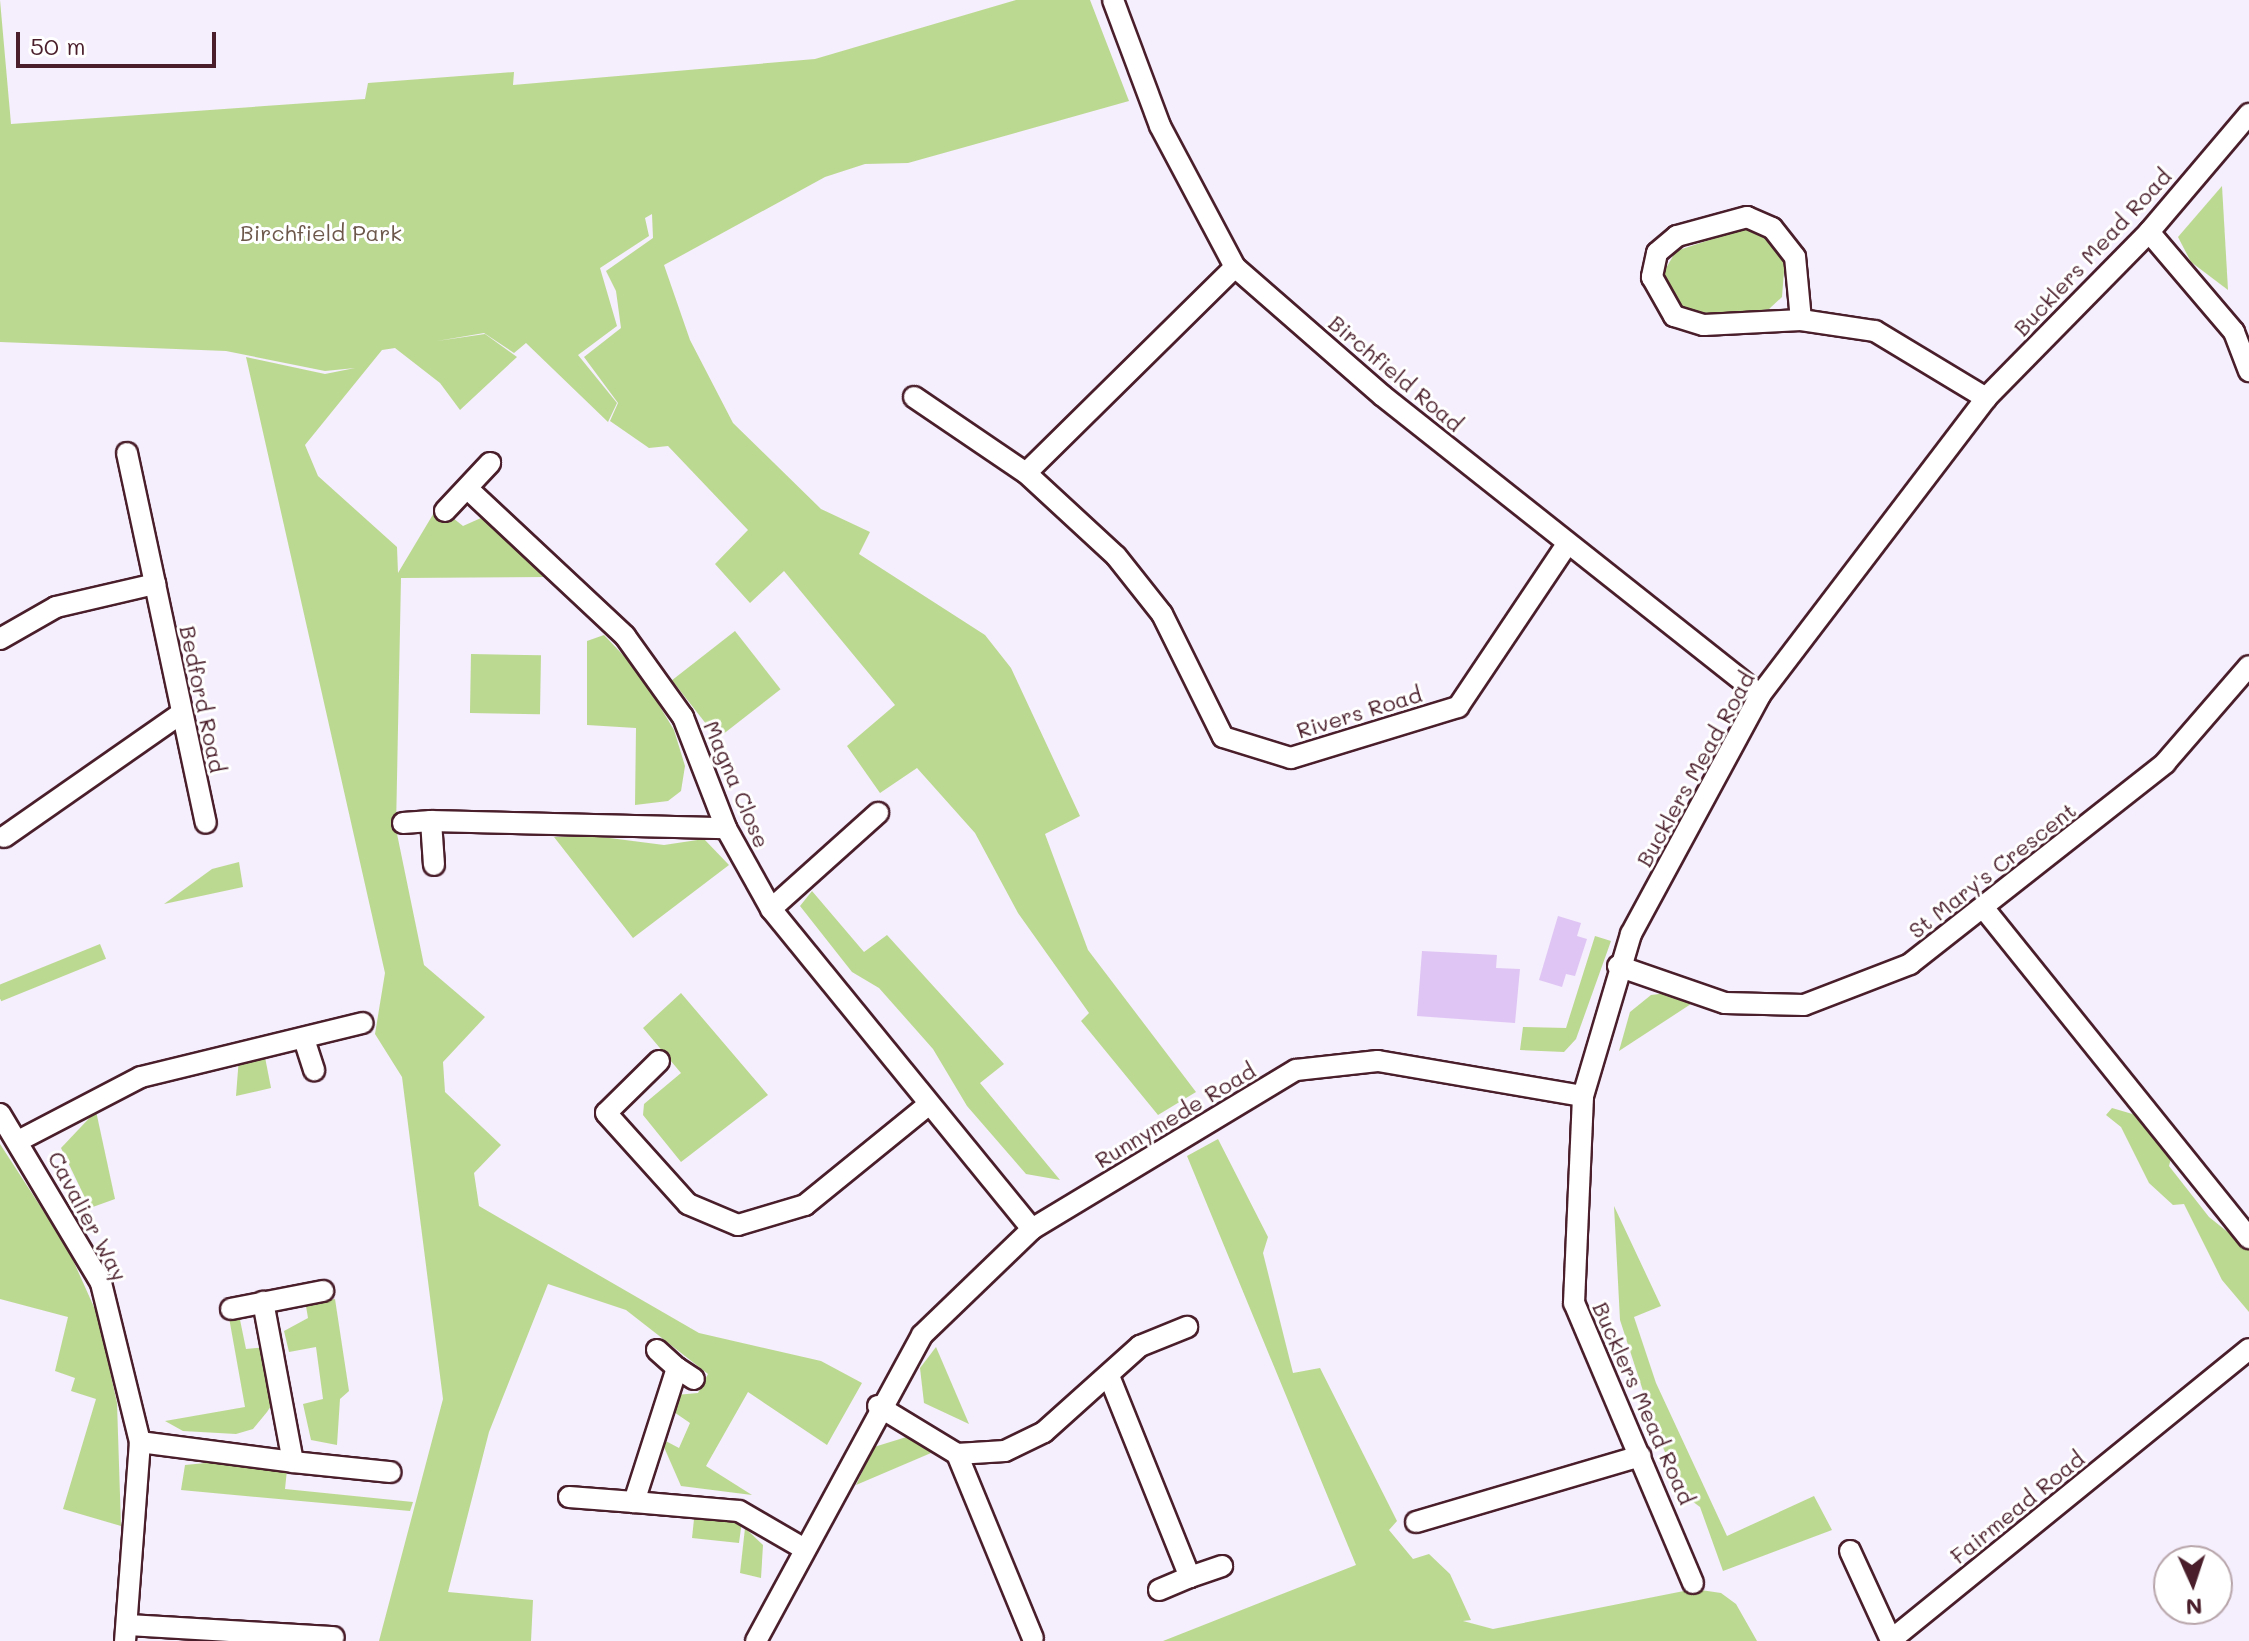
<!DOCTYPE html>
<style>
body{margin:0}
#map{position:relative;width:2249px;height:1641px;overflow:hidden;background:#f5eefc;font-family:Mali,sans-serif}
div>[style]{position:absolute}
.green>*{inset:0;background:#bcd991;transform-origin:0 0}
.building>*{inset:0;background:#dfc5f4}
.roads{filter:drop-shadow(2px 0 #4a1f2b) drop-shadow(-2px 0 #4a1f2b) drop-shadow(0 2px #4a1f2b) drop-shadow(0 -2px #4a1f2b)}
.street>*{height:20px;margin:-10px;padding:0 10px;transform-origin:10px;border-radius:10px;background:#fff}
span{translate:-50% -50%;white-space:nowrap;text-align:center;line-height:1.15;-webkit-text-stroke:6px #fff;paint-order:stroke}
.park-label{font-size:22px;color:#6c574a}
.street-label{font-size:22px;color:#4a1f2b}
.north{position:absolute;left:2153px;top:1545px;width:80px;height:80px;box-sizing:border-box;background:#fff;border:2px solid #b7a5aa;border-radius:50%;rotate:177deg;font-size:22px;font-weight:700;line-height:32px;text-align:center;color:#4a1f2b}
.north::after{content:'';display:block;margin:auto;width:28px;height:36px;background:#4a1f2b;clip-path:polygon(50% 0,100% 100%,50% 72%,0 100%)}
.scale{position:absolute;left:16px;top:32px;width:200px;height:36px;box-sizing:border-box;border:4px solid #4a1f2b;border-top:0;padding-left:10px;font-size:24px;line-height:28px;white-space:nowrap;color:#4a1f2b;-webkit-text-stroke:6px #fff;paint-order:stroke}
</style>
<div id="map">
<div class="green">
<div style="clip-path:polygon(0 0,11px 124px,365px 99px,368px 83px,514px 72px,513px 85px,815px 59px,1016px 0,1090px 0,1129px 101px,908px 163px,865px 164px,825px 177px,664px 265px,690px 340px,733px 423px,821px 509px,870px 532px,859px 554px,985px 635px,1011px 668px,1080px 816px,1045px 834px,1088px 950px,1196px 1092px,1158px 1115px,1081px 1021px,1089px 1013px,1018px 913px,975px 833px,917px 768px,880px 793px,847px 746px,895px 705px,784px 571px,750px 603px,715px 564px,748px 530px,668px 446px,649px 448px,610px 421px,618px 403px,584px 357px,621px 328px,616px 291px,606px 271px,653px 238px,652px 214px,645px 218px,649px 236px,600px 268px,617px 326px,578px 355px,617px 403px,608px 422px,526px 343px,514px 353px,484px 333px,437px 341px,485px 334px,517px 357px,460px 410px,440px 383px,395px 348px,382px 350px,305px 445px,318px 476px,397px 547px,398px 573px,438px 506px,463px 526px,481px 518px,546px 577px,401px 578px,396px 829px,424px 965px,485px 1017px,443px 1062px,445px 1092px,501px 1145px,474px 1173px,479px 1206px,699px 1333px,821px 1361px,862px 1383px,827px 1445px,748px 1392px,706px 1466px,752px 1495px,681px 1486px,660px 1438px,679px 1448px,690px 1423px,671px 1410px,676px 1395px,698px 1393px,708px 1374px,626px 1310px,548px 1284px,489px 1432px,448px 1592px,533px 1600px,531px 1641px,379px 1641px,443px 1399px,402px 1077px,375px 1034px,385px 973px,246px 357px,325px 374px,355px 368px,325px 371px,226px 351px,0 342px)"></div>
<div style="clip-path:polygon(2222px 186px,2228px 290px,2191px 262px,2178px 237px)"></div>
<div style="clip-path:polygon(1746px 228px,1771px 236px,1785px 258px,1782px 297px,1769px 309px,1735px 315px,1683px 311px,1662px 275px,1676px 251px)"></div>
<div style="left:735px;top:631px;width:74px;height:80px;rotate:52deg"></div>
<div style="clip-path:polygon(604px 635px,639px 672px,674px 730px,685px 766px,681px 791px,668px 801px,635px 805px,636px 728px,587px 725px,587px 641px)"></div>
<div style="left:471px;top:654px;width:70px;height:59px;rotate:1deg"></div>
<div style="clip-path:polygon(594px 836px,664px 845px,704px 839px,729px 865px,633px 938px,554px 837px)"></div>
<div style="clip-path:polygon(239px 862px,243px 887px,164px 904px,212px 869px)"></div>
<div style="clip-path:polygon(812px 891px,864px 952px,887px 935px,1004px 1064px,980px 1083px,1060px 1180px,1026px 1174px,967px 1106px,933px 1049px,879px 988px,852px 972px,800px 906px)"></div>
<div style="clip-path:polygon(1595px 936px,1611px 941px,1576px 1039px,1564px 1052px,1520px 1050px,1523px 1027px,1566px 1028px)"></div>
<div style="left:100px;top:944px;width:16px;height:113px;rotate:68deg"></div>
<div style="clip-path:polygon(681px 993px,768px 1095px,681px 1162px,643px 1115px,644px 1104px,681px 1073px,643px 1028px)"></div>
<div style="clip-path:polygon(1667px 993px,1694px 1002px,1619px 1051px,1630px 1012px,1651px 995px)"></div>
<div style="clip-path:polygon(264px 1052px,271px 1088px,236px 1096px,239px 1057px)"></div>
<div style="clip-path:polygon(2112px 1108px,2146px 1118px,2172px 1154px,2169px 1166px,2209px 1217px,2249px 1249px,2249px 1312px,2222px 1280px,2184px 1204px,2173px 1205px,2149px 1183px,2121px 1127px,2106px 1115px)"></div>
<div style="clip-path:polygon(96px 1111px,115px 1199px,90px 1208px,61px 1148px)"></div>
<div style="clip-path:polygon(1218px 1139px,1268px 1237px,1263px 1253px,1293px 1373px,1320px 1368px,1397px 1521px,1389px 1530px,1413px 1559px,1429px 1554px,1450px 1574px,1471px 1620px,1463px 1621px,1493px 1629px,1694px 1589px,1721px 1593px,1736px 1604px,1757px 1641px,1163px 1641px,1356px 1565px,1187px 1156px)"></div>
<div style="clip-path:polygon(0 1144px,68px 1249px,98px 1316px,117px 1403px,121px 1526px,63px 1509px,96px 1399px,71px 1391px,75px 1378px,55px 1371px,68px 1317px,0 1299px)"></div>
<div style="clip-path:polygon(1614px 1206px,1661px 1306px,1634px 1317px,1656px 1383px,1727px 1536px,1814px 1496px,1832px 1530px,1723px 1571px,1700px 1507px,1684px 1495px,1657px 1434px,1620px 1320px)"></div>
<div style="clip-path:polygon(335px 1299px,349px 1391px,340px 1399px,337px 1445px,311px 1440px,303px 1404px,323px 1399px,316px 1347px,289px 1352px,284px 1331px,308px 1318px,306px 1306px)"></div>
<div style="clip-path:polygon(238px 1310px,246px 1349px,267px 1347px,276px 1398px,267px 1412px,253px 1429px,236px 1434px,183px 1431px,165px 1421px,245px 1407px,228px 1312px)"></div>
<div style="clip-path:polygon(936px 1347px,969px 1424px,924px 1403px,920px 1368px)"></div>
<div style="clip-path:polygon(913px 1435px,931px 1453px,856px 1485px,874px 1447px)"></div>
<div style="clip-path:polygon(216px 1462px,287px 1470px,285px 1489px,413px 1502px,410px 1511px,181px 1490px,185px 1465px)"></div>
<div style="clip-path:polygon(695px 1510px,742px 1521px,739px 1543px,692px 1538px)"></div>
<div style="clip-path:polygon(745px 1528px,763px 1545px,761px 1578px,740px 1573px)"></div>
</div>
<div class="building">
<div style="clip-path:polygon(1558px 916px,1581px 923px,1577px 936px,1587px 939px,1575px 976px,1566px 974px,1562px 987px,1539px 980px)"></div>
<div style="clip-path:polygon(1422px 951px,1497px 955px,1496px 968px,1520px 969px,1515px 1023px,1417px 1016px)"></div>
</div>
<div class="roads">
<div class="street">
<div style="left:1113px;top:0;width:134px;rotate:69.5deg"></div>
<div style="left:1160px;top:126px;width:160px;rotate:62deg"></div>
<div style="left:1235px;top:267px;width:196px;rotate:41.1deg"></div>
<div style="left:1383px;top:396px;width:481px;rotate:38.4deg"></div>
<div style="left:2149px;top:232px;width:131px;rotate:49.6deg"></div>
<div style="left:2234px;top:332px;width:42px;rotate:69deg"></div>
<div style="left:1235px;top:267px;width:293px;rotate:135.4deg"></div>
<div style="left:1026px;top:473px;width:122px;rotate:42.7deg"></div>
<div style="left:1116px;top:556px;width:74px;rotate:51.6deg"></div>
<div style="left:1162px;top:614px;width:137px;rotate:63.6deg"></div>
<div style="left:1223px;top:737px;width:71px;rotate:17.2deg"></div>
<div style="left:1291px;top:758px;width:175px;rotate:-17deg"></div>
<div style="left:1458px;top:707px;width:196px;rotate:-56.2deg"></div>
<div style="left:1801px;top:320px;width:63px;rotate:-95.4deg"></div>
<div style="left:1795px;top:257px;width:37px;rotate:-128deg"></div>
<div style="left:1772px;top:228px;width:27px;rotate:-156deg"></div>
<div style="left:1747px;top:217px;width:73px;rotate:164.8deg"></div>
<div style="left:1677px;top:236px;width:26px;rotate:140deg"></div>
<div style="left:1657px;top:253px;width:25px;rotate:102deg"></div>
<div style="left:1652px;top:277px;width:45px;rotate:60.6deg"></div>
<div style="left:1674px;top:316px;width:31px;rotate:17deg"></div>
<div style="left:1704px;top:325px;width:97px;rotate:-3deg"></div>
<div style="left:1801px;top:320px;width:75px;rotate:8.5deg"></div>
<div style="left:1875px;top:331px;width:130px;rotate:31.1deg"></div>
<div style="left:914px;top:397px;width:135px;rotate:34.2deg"></div>
<div style="left:127px;top:453px;width:134px;rotate:77.9deg"></div>
<div style="left:468px;top:489px;width:215px;rotate:43.1deg"></div>
<div style="left:625px;top:636px;width:100px;rotate:54.4deg"></div>
<div style="left:683px;top:717px;width:119px;rotate:68.8deg"></div>
<div style="left:726px;top:828px;width:93px;rotate:60.9deg"></div>
<div style="left:771px;top:909px;width:413px;rotate:50.8deg"></div>
<div style="left:445px;top:511px;width:66px;rotate:-46.8deg"></div>
<div style="left:0;top:639px;width:64px;rotate:-29.7deg"></div>
<div style="left:56px;top:607px;width:102px;rotate:-13.1deg"></div>
<div style="left:155px;top:584px;width:244px;rotate:78deg"></div>
<div style="left:431px;top:821px;width:295px;rotate:1.4deg"></div>
<div style="left:403px;top:823px;width:28px;rotate:-4deg"></div>
<div style="left:431px;top:821px;width:44px;rotate:86.1deg"></div>
<div style="left:4px;top:837px;width:213px;rotate:-34.9deg"></div>
<div style="left:771px;top:909px;width:144px;rotate:-41.9deg"></div>
<div style="left:1986px;top:911px;width:420px;rotate:51.2deg"></div>
<div style="left:1618px;top:966px;width:113px;rotate:19.1deg"></div>
<div style="left:1725px;top:1003px;width:79px;rotate:1.5deg"></div>
<div style="left:1804px;top:1005px;width:114px;rotate:-21.1deg"></div>
<div style="left:1910px;top:964px;width:325px;rotate:-38.2deg"></div>
<div style="left:2165px;top:763px;width:128px;rotate:-49.1deg"></div>
<div style="left:304px;top:1039px;width:33px;rotate:72deg"></div>
<div style="left:659px;top:1061px;width:74px;rotate:135.5deg"></div>
<div style="left:606px;top:1113px;width:122px;rotate:48deg"></div>
<div style="left:688px;top:1204px;width:54px;rotate:22.8deg"></div>
<div style="left:738px;top:1225px;width:70px;rotate:-16.6deg"></div>
<div style="left:805px;top:1205px;width:159px;rotate:-39.1deg"></div>
<div style="left:0;top:1114px;width:197px;rotate:59.1deg"></div>
<div style="left:101px;top:1283px;width:164px;rotate:76.2deg"></div>
<div style="left:140px;top:1442px;width:200px;rotate:94.3deg"></div>
<div style="left:20px;top:1140px;width:136px;rotate:-27.5deg"></div>
<div style="left:141px;top:1077px;width:228px;rotate:-13.7deg"></div>
<div style="left:231px;top:1309px;width:94px;rotate:-11.1deg"></div>
<div style="left:657px;top:1350px;width:27px;rotate:42deg"></div>
<div style="left:677px;top:1368px;width:141px;rotate:107.8deg"></div>
<div style="left:634px;top:1502px;width:105px;rotate:4.9deg"></div>
<div style="left:739px;top:1511px;width:72px;rotate:30.1deg"></div>
<div style="left:677px;top:1368px;width:20px;rotate:33deg"></div>
<div style="left:1109px;top:1376px;width:217px;rotate:68.1deg"></div>
<div style="left:1190px;top:1577px;width:34px;rotate:-19deg"></div>
<div style="left:878px;top:1406px;width:92px;rotate:31.3deg"></div>
<div style="left:957px;top:1454px;width:48px;rotate:-3.6deg"></div>
<div style="left:1005px;top:1451px;width:43px;rotate:-26deg"></div>
<div style="left:1044px;top:1432px;width:129px;rotate:-41.9deg"></div>
<div style="left:1140px;top:1346px;width:51px;rotate:-22deg"></div>
<div style="left:140px;top:1442px;width:154px;rotate:7.4deg"></div>
<div style="left:293px;top:1462px;width:163px;rotate:-100.6deg"></div>
<div style="left:957px;top:1454px;width:199px;rotate:67.6deg"></div>
<div style="left:293px;top:1462px;width:98px;rotate:5.9deg"></div>
<div style="left:569px;top:1497px;width:65px;rotate:4.4deg"></div>
<div style="left:1416px;top:1522px;width:234px;rotate:-16.4deg"></div>
<div style="left:1850px;top:1551px;width:98px;rotate:65.3deg"></div>
<div style="left:1891px;top:1640px;width:461px;rotate:-39.1deg"></div>
<div style="left:1693px;top:1583px;width:304px;rotate:-113deg"></div>
<div style="left:1574px;top:1303px;width:207px;rotate:-87.5deg"></div>
<div style="left:1583px;top:1096px;width:169px;rotate:-73.5deg"></div>
<div style="left:1631px;top:934px;width:272px;rotate:-61.6deg"></div>
<div style="left:1760px;top:695px;width:373px;rotate:-52.7deg"></div>
<div style="left:1986px;top:398px;width:233px;rotate:-45.5deg"></div>
<div style="left:2149px;top:232px;width:155px;rotate:-49.7deg"></div>
<div style="left:1159px;top:1590px;width:34px;rotate:-23deg"></div>
<div style="left:130px;top:1625px;width:204px;rotate:3.4deg"></div>
<div style="left:756px;top:1641px;width:348px;rotate:-61.5deg"></div>
<div style="left:922px;top:1335px;width:153px;rotate:-43.9deg"></div>
<div style="left:1032px;top:1229px;width:308px;rotate:-31.1deg"></div>
<div style="left:1296px;top:1070px;width:82px;rotate:-6.3deg"></div>
<div style="left:1378px;top:1061px;width:208px;rotate:9.7deg"></div>
</div>
</div>
<div class="park-label">
<span style="left:321px;top:233px">Birchfield Park</span>
</div>
<div class="street-label">
<span style="left:2092px;top:252px;rotate:-47deg">Bucklers Mead Road</span>
<span style="left:1396px;top:373px;rotate:40deg">Birchfield Road</span>
<span style="left:203px;top:699px;rotate:78deg">Bedford Road</span>
<span style="left:1359px;top:712px;rotate:-17deg">Rivers Road</span>
<span style="left:1695px;top:769px;rotate:-61deg">Bucklers Mead Road</span>
<span style="left:737px;top:784px;rotate:67deg">Magna Close</span>
<span style="left:1992px;top:870px;rotate:-38deg">St Mary's Crescent</span>
<span style="left:1175px;top:1115px;rotate:-31deg">Runnymede Road</span>
<span style="left:88px;top:1216px;rotate:62deg">Cavalier Way</span>
<span style="left:1644px;top:1403px;rotate:66deg">Bucklers Mead Road</span>
<span style="left:2017px;top:1507px;rotate:-39deg">Fairmead Road</span>
</div>
<div class="north">N</div>
<div class="scale">50 m</div>
</div>
